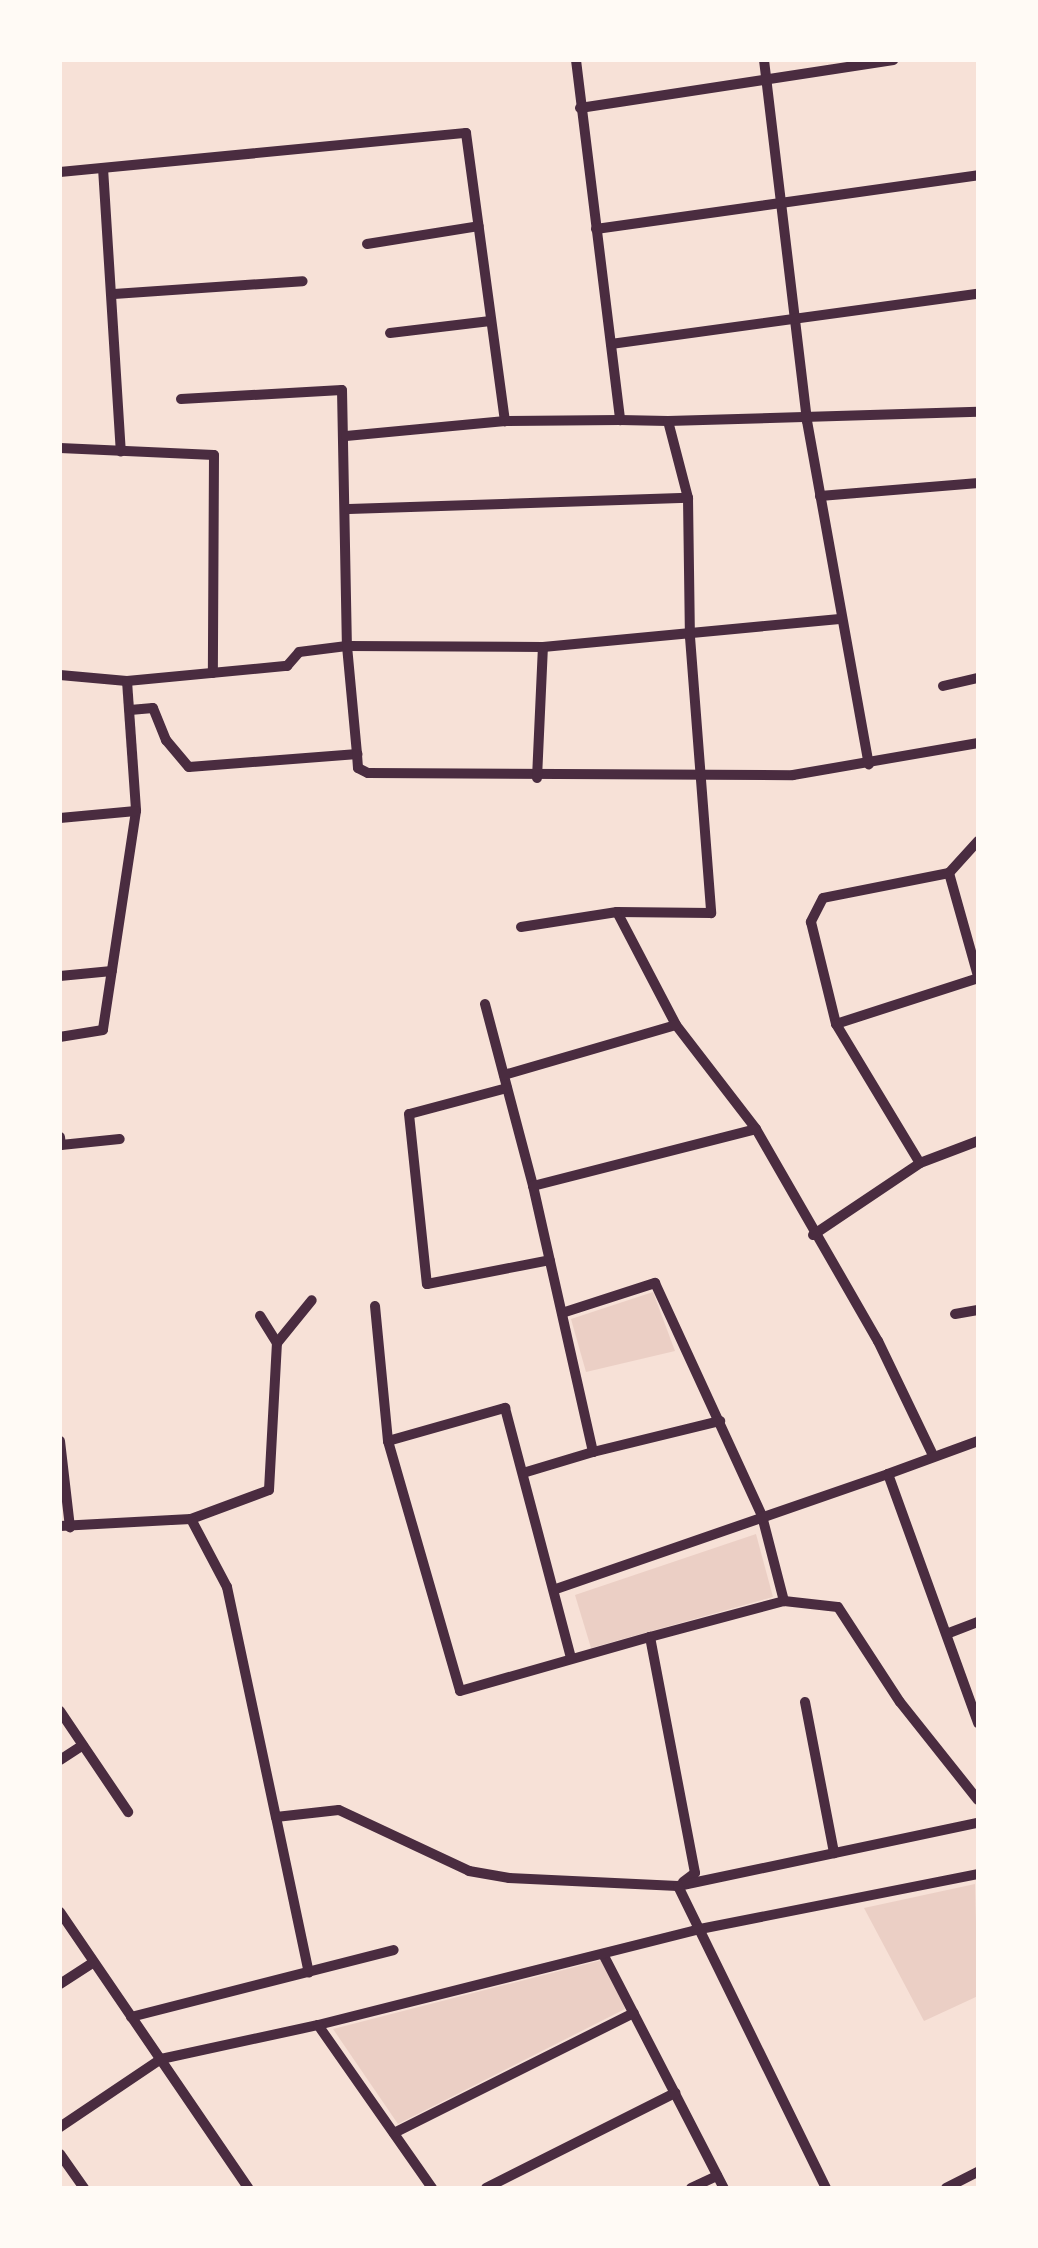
<!DOCTYPE html>
<style>
body{margin:0}
#map{position:relative;width:1038px;height:2248px;overflow:hidden;background:#f7e1d7;font-family:Montserrat,sans-serif}
div>[style]{position:absolute}
.green>*{inset:0;background:#ebcfc5}
.minor>*{height:10px;margin:-5px;padding:0 5px;transform-origin:5px;border-radius:5px;background:#4a2c40}
span{translate:-50% -50%;white-space:nowrap;text-align:center;line-height:1.15;-webkit-text-stroke:10px #fffaf5;paint-order:stroke}
.frame{position:absolute;inset:0;border:62px solid #fffaf5;pointer-events:none}
</style>
<div id="map">
<div class="green">
<div style="clip-path:polygon(653px 1292px,675px 1351px,586px 1372px,571px 1319px)"></div>
<div style="clip-path:polygon(756px 1534px,773px 1597px,591px 1648px,575px 1595px)"></div>
<div style="clip-path:polygon(975px 1884px,978px 1996px,924px 2021px,864px 1908px)"></div>
<div style="clip-path:polygon(606px 1959px,625px 2009px,398px 2124px,333px 2029px)"></div>
</div>
<div class="minor">
<div style="left:576px;top:60px;width:363px;rotate:83deg"></div>
<div style="left:620px;top:420px;width:48px;rotate:1.2deg"></div>
<div style="left:668px;top:421px;width:80px;rotate:75.4deg"></div>
<div style="left:688px;top:498px;width:139px;rotate:89.2deg"></div>
<div style="left:690px;top:637px;width:277px;rotate:85.6deg"></div>
<div style="left:711px;top:913px;width:94px;rotate:-179.4deg"></div>
<div style="left:617px;top:912px;width:127px;rotate:62.4deg"></div>
<div style="left:676px;top:1025px;width:131px;rotate:52.4deg"></div>
<div style="left:756px;top:1129px;width:245px;rotate:60.1deg"></div>
<div style="left:878px;top:1341px;width:124px;rotate:64.3deg"></div>
<div style="left:764px;top:60px;width:364px;rotate:83.2deg"></div>
<div style="left:807px;top:421px;width:349px;rotate:79.8deg"></div>
<div style="left:580px;top:108px;width:317px;rotate:-8.7deg"></div>
<div style="left:103px;top:168px;width:284px;rotate:86.4deg"></div>
<div style="left:60px;top:172px;width:408px;rotate:-5.5deg"></div>
<div style="left:466px;top:133px;width:291px;rotate:82.3deg"></div>
<div style="left:596px;top:229px;width:386px;rotate:-8deg"></div>
<div style="left:367px;top:244px;width:113px;rotate:-9.1deg"></div>
<div style="left:114px;top:294px;width:189px;rotate:-3.9deg"></div>
<div style="left:390px;top:333px;width:101px;rotate:-6.8deg"></div>
<div style="left:611px;top:344px;width:370px;rotate:-7.8deg"></div>
<div style="left:181px;top:399px;width:161px;rotate:-3.2deg"></div>
<div style="left:342px;top:390px;width:256px;rotate:88.9deg"></div>
<div style="left:347px;top:646px;width:108px;rotate:84.7deg"></div>
<div style="left:668px;top:421px;width:310px;rotate:-1.7deg"></div>
<div style="left:346px;top:436px;width:160px;rotate:-5.4deg"></div>
<div style="left:505px;top:421px;width:115px;rotate:-0.5deg"></div>
<div style="left:60px;top:448px;width:154px;rotate:2.6deg"></div>
<div style="left:214px;top:455px;width:218px;rotate:90.3deg"></div>
<div style="left:820px;top:496px;width:159px;rotate:-4.7deg"></div>
<div style="left:349px;top:509px;width:339px;rotate:-1.9deg"></div>
<div style="left:60px;top:675px;width:67px;rotate:5.1deg"></div>
<div style="left:127px;top:681px;width:130px;rotate:86deg"></div>
<div style="left:136px;top:811px;width:221px;rotate:98.6deg"></div>
<div style="left:103px;top:1030px;width:44px;rotate:170.8deg"></div>
<div style="left:127px;top:681px;width:161px;rotate:-5.4deg"></div>
<div style="left:287px;top:666px;width:18px;rotate:-49deg"></div>
<div style="left:299px;top:652px;width:48px;rotate:-7.1deg"></div>
<div style="left:347px;top:646px;width:196px;rotate:0.3deg"></div>
<div style="left:543px;top:647px;width:298px;rotate:-5.4deg"></div>
<div style="left:943px;top:686px;width:36px;rotate:-13deg"></div>
<div style="left:130px;top:710px;width:23px;rotate:-5deg"></div>
<div style="left:153px;top:708px;width:35px;rotate:68deg"></div>
<div style="left:166px;top:740px;width:35px;rotate:50deg"></div>
<div style="left:189px;top:767px;width:169px;rotate:-4.4deg"></div>
<div style="left:357px;top:754px;width:14px;rotate:86deg"></div>
<div style="left:358px;top:768px;width:11px;rotate:27deg"></div>
<div style="left:368px;top:773px;width:425px;rotate:0.3deg"></div>
<div style="left:793px;top:775px;width:188px;rotate:-9.8deg"></div>
<div style="left:537px;top:778px;width:131px;rotate:-87.4deg"></div>
<div style="left:60px;top:818px;width:76px;rotate:-5.3deg"></div>
<div style="left:978px;top:841px;width:43px;rotate:132.2deg"></div>
<div style="left:949px;top:873px;width:107px;rotate:74.3deg"></div>
<div style="left:949px;top:873px;width:128px;rotate:168.8deg"></div>
<div style="left:823px;top:898px;width:27px;rotate:117deg"></div>
<div style="left:811px;top:922px;width:105px;rotate:76.2deg"></div>
<div style="left:836px;top:1024px;width:149px;rotate:-17.9deg"></div>
<div style="left:521px;top:927px;width:97px;rotate:-8.9deg"></div>
<div style="left:60px;top:976px;width:52px;rotate:-5.5deg"></div>
<div style="left:485px;top:1004px;width:188px;rotate:75.2deg"></div>
<div style="left:836px;top:1024px;width:162px;rotate:58.9deg"></div>
<div style="left:504px;top:1075px;width:179px;rotate:-16.2deg"></div>
<div style="left:507px;top:1088px;width:101px;rotate:165.1deg"></div>
<div style="left:409px;top:1114px;width:171px;rotate:84deg"></div>
<div style="left:427px;top:1284px;width:125px;rotate:-11deg"></div>
<div style="left:60px;top:1137px;width:8px;rotate:83deg"></div>
<div style="left:61px;top:1145px;width:59px;rotate:-5.8deg"></div>
<div style="left:813px;top:1235px;width:129px;rotate:-33.9deg"></div>
<div style="left:920px;top:1163px;width:62px;rotate:-20.8deg"></div>
<div style="left:375px;top:1306px;width:136px;rotate:84.5deg"></div>
<div style="left:388px;top:1441px;width:260px;rotate:73.9deg"></div>
<div style="left:460px;top:1691px;width:198px;rotate:-15.9deg"></div>
<div style="left:650px;top:1637px;width:240px;rotate:79.2deg"></div>
<div style="left:695px;top:1873px;width:15px;rotate:143deg"></div>
<div style="left:562px;top:1313px;width:98px;rotate:-17.9deg"></div>
<div style="left:655px;top:1283px;width:256px;rotate:65.3deg"></div>
<div style="left:762px;top:1516px;width:88px;rotate:75.5deg"></div>
<div style="left:784px;top:1601px;width:139px;rotate:165deg"></div>
<div style="left:955px;top:1314px;width:23px;rotate:-10deg"></div>
<div style="left:277px;top:1343px;width:55px;rotate:-50.9deg"></div>
<div style="left:60px;top:1441px;width:87px;rotate:83.4deg"></div>
<div style="left:388px;top:1441px;width:122px;rotate:-15.8deg"></div>
<div style="left:505px;top:1408px;width:259px;rotate:75.2deg"></div>
<div style="left:978px;top:1441px;width:96px;rotate:159.9deg"></div>
<div style="left:888px;top:1474px;width:265px;rotate:70.1deg"></div>
<div style="left:593px;top:1452px;width:131px;rotate:-13.7deg"></div>
<div style="left:523px;top:1473px;width:73px;rotate:-16.7deg"></div>
<div style="left:593px;top:1452px;width:273px;rotate:-102.7deg"></div>
<div style="left:533px;top:1186px;width:230px;rotate:-14.3deg"></div>
<div style="left:191px;top:1519px;width:83px;rotate:-20.4deg"></div>
<div style="left:269px;top:1490px;width:147px;rotate:-86.9deg"></div>
<div style="left:277px;top:1343px;width:32px;rotate:-122deg"></div>
<div style="left:60px;top:1526px;width:131px;rotate:-3.1deg"></div>
<div style="left:191px;top:1519px;width:77px;rotate:62.1deg"></div>
<div style="left:227px;top:1587px;width:235px;rotate:78deg"></div>
<div style="left:276px;top:1817px;width:63px;rotate:-6.3deg"></div>
<div style="left:339px;top:1810px;width:144px;rotate:25.1deg"></div>
<div style="left:469px;top:1871px;width:41px;rotate:9.9deg"></div>
<div style="left:509px;top:1878px;width:169px;rotate:2.7deg"></div>
<div style="left:678px;top:1886px;width:307px;rotate:-11.9deg"></div>
<div style="left:556px;top:1589px;width:351px;rotate:-19.1deg"></div>
<div style="left:784px;top:1601px;width:54px;rotate:6.3deg"></div>
<div style="left:838px;top:1607px;width:113px;rotate:56.9deg"></div>
<div style="left:900px;top:1702px;width:125px;rotate:51.5deg"></div>
<div style="left:949px;top:1633px;width:31px;rotate:-21deg"></div>
<div style="left:805px;top:1702px;width:154px;rotate:79.1deg"></div>
<div style="left:60px;top:1711px;width:122px;rotate:56deg"></div>
<div style="left:60px;top:1760px;width:27px;rotate:-33deg"></div>
<div style="left:276px;top:1817px;width:159px;rotate:78.1deg"></div>
<div style="left:678px;top:1886px;width:336px;rotate:63.9deg"></div>
<div style="left:60px;top:1912px;width:334px;rotate:55.7deg"></div>
<div style="left:604px;top:1956px;width:261px;rotate:62.7deg"></div>
<div style="left:60px;top:1984px;width:40px;rotate:-32.9deg"></div>
<div style="left:131px;top:2017px;width:271px;rotate:-14.3deg"></div>
<div style="left:318px;top:2025px;width:389px;rotate:-14.1deg"></div>
<div style="left:695px;top:1930px;width:288px;rotate:-11.2deg"></div>
<div style="left:60px;top:2127px;width:122px;rotate:-34deg"></div>
<div style="left:161px;top:2059px;width:161px;rotate:-12.2deg"></div>
<div style="left:318px;top:2025px;width:199px;rotate:55deg"></div>
<div style="left:394px;top:2133px;width:268px;rotate:-26.6deg"></div>
<div style="left:60px;top:2154px;width:42px;rotate:54.8deg"></div>
<div style="left:486px;top:2188px;width:212px;rotate:-26.7deg"></div>
<div style="left:691px;top:2188px;width:29px;rotate:-25deg"></div>
<div style="left:946px;top:2188px;width:36px;rotate:-27deg"></div>
</div>
<div class="frame"></div>
</div>
